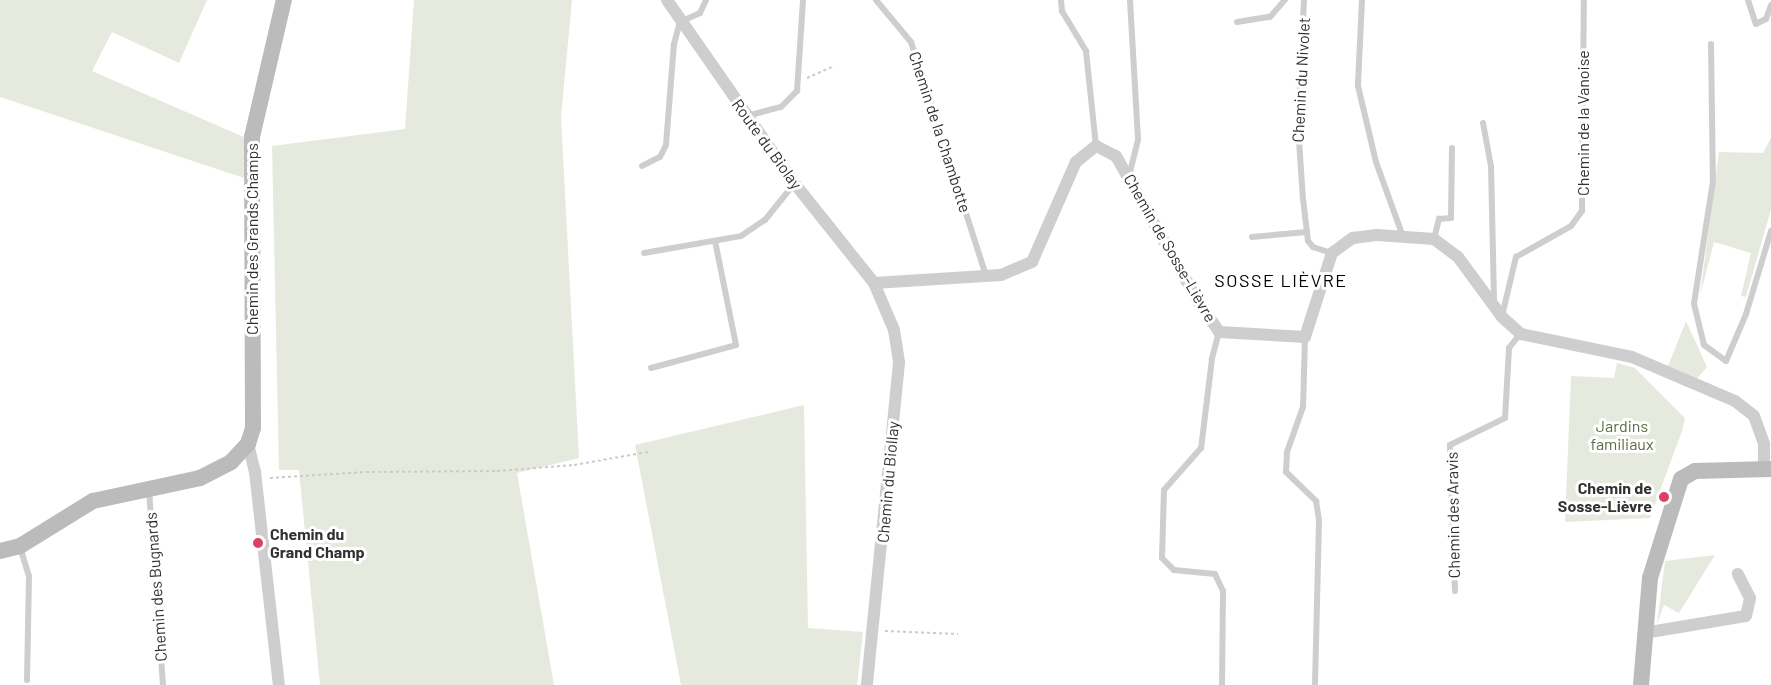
<!DOCTYPE html>
<meta charset="utf-8">
<style>
body{margin:0}
#map{position:relative;width:1771px;height:685px;overflow:hidden;background:#fff;font-family:Barlow,sans-serif}
div>[style]{position:absolute}
.green>*{inset:0;background:#e6eade}
.path>*{height:2px;margin-top:-1px;transform-origin:0;background:repeating-linear-gradient(90deg,#cbcbcb 0 3px,transparent 0 6px)}
.lane>*{height:6px;margin:-3px;padding:0 3px;transform-origin:3px;border-radius:3px;background:#cecece}
.street>*{height:12px;margin:-6px;padding:0 6px;transform-origin:6px;border-radius:6px;background:#cecece}
.secondary>*{height:16px;margin:-8px;padding:0 8px;transform-origin:8px;border-radius:8px;background:#bbb}
.dots>*{width:16px;height:16px;translate:-50% -50%;box-sizing:border-box;border:3px solid #fff;border-radius:50%}
span{translate:-50% -50%;white-space:nowrap;text-align:center;line-height:1.15;-webkit-text-stroke:6px #fff;paint-order:stroke}
.street-label{font-size:16px;color:#313131}
.park-label{font-size:16px;color:#5c6b41}
.poi-label{font-size:16px;color:#313131;font-weight:700}
.right{translate:-100% -50%;text-align:right}
.left{translate:0 -50%;text-align:left}
.neighbourhood-label{font-size:18px;color:#000;letter-spacing:1.5px}
</style>
<div id="map">
<div class="green">
<div style="clip-path:polygon(0 0,207px 0,179px 63px,112px 32px,92px 71px,246px 138px,244px 178px,0 97px)"></div>
<div style="clip-path:polygon(414px 0,572px 0,561px 117px,579px 458px,517px 473px,554px 685px,320px 685px,299px 470px,279px 470px,272px 146px,405px 129px)"></div>
<div style="clip-path:polygon(1771px 138px,1771px 209px,1746px 297px,1741px 296px,1751px 253px,1714px 242px,1700px 296px,1719px 152px,1763px 153px)"></div>
<div style="clip-path:polygon(1686px 321px,1707px 367px,1689px 388px,1664px 376px)"></div>
<div style="clip-path:polygon(1617px 363px,1635px 368px,1685px 418px,1682px 431px,1650px 518px,1565px 522px,1571px 376px,1614px 378px)"></div>
<div style="clip-path:polygon(804px 405px,808px 628px,863px 632px,857px 685px,681px 685px,635px 445px)"></div>
<div style="clip-path:polygon(1715px 555px,1679px 613px,1664px 605px,1657px 624px,1665px 561px)"></div>
</div>
<div class="path">
<div style="left:807px;top:78px;width:30px;rotate:-24deg"></div>
<div style="left:270px;top:478px;width:96px;rotate:-3.6deg"></div>
<div style="left:366px;top:472px;width:131px;rotate:-0.4deg"></div>
<div style="left:497px;top:471px;width:77px;rotate:-4.5deg"></div>
<div style="left:574px;top:465px;width:75px;rotate:-10deg"></div>
<div style="left:885px;top:631px;width:73px;rotate:2.4deg"></div>
</div>
<div class="lane">
<div style="left:876px;top:0;width:55px;rotate:50.2deg"></div>
<div style="left:911px;top:42px;width:245px;rotate:72.2deg"></div>
<div style="left:1061px;top:0;width:11px;rotate:85deg"></div>
<div style="left:1062px;top:11px;width:47px;rotate:59deg"></div>
<div style="left:1086px;top:51px;width:96px;rotate:84deg"></div>
<div style="left:1304px;top:0;width:126px;rotate:92.7deg"></div>
<div style="left:1298px;top:126px;width:73px;rotate:86.1deg"></div>
<div style="left:1303px;top:199px;width:42px;rotate:83.2deg"></div>
<div style="left:1308px;top:241px;width:8px;rotate:50deg"></div>
<div style="left:1313px;top:247px;width:20px;rotate:18deg"></div>
<div style="left:1362px;top:0;width:86px;rotate:92.7deg"></div>
<div style="left:1358px;top:86px;width:78px;rotate:76.7deg"></div>
<div style="left:1376px;top:162px;width:77px;rotate:70.1deg"></div>
<div style="left:1748px;top:0;width:25px;rotate:72deg"></div>
<div style="left:1756px;top:24px;width:11px;rotate:-27deg"></div>
<div style="left:1766px;top:19px;width:15px;rotate:-70deg"></div>
<div style="left:1237px;top:22px;width:33px;rotate:-9deg"></div>
<div style="left:1270px;top:17px;width:23px;rotate:-49deg"></div>
<div style="left:1711px;top:44px;width:137px;rotate:89.2deg"></div>
<div style="left:1713px;top:181px;width:124px;rotate:98.8deg"></div>
<div style="left:1694px;top:304px;width:42px;rotate:76.3deg"></div>
<div style="left:1704px;top:345px;width:27px;rotate:36deg"></div>
<div style="left:1726px;top:361px;width:51px;rotate:-66.9deg"></div>
<div style="left:1746px;top:314px;width:87px;rotate:-73.2deg"></div>
<div style="left:747px;top:116px;width:35px;rotate:-15deg"></div>
<div style="left:781px;top:107px;width:23px;rotate:-45deg"></div>
<div style="left:797px;top:91px;width:91px;rotate:-86.2deg"></div>
<div style="left:1483px;top:123px;width:44px;rotate:79.5deg"></div>
<div style="left:1491px;top:166px;width:136px;rotate:88.7deg"></div>
<div style="left:642px;top:166px;width:20px;rotate:-27deg"></div>
<div style="left:660px;top:157px;width:13px;rotate:-63deg"></div>
<div style="left:666px;top:145px;width:101px;rotate:-85.5deg"></div>
<div style="left:674px;top:44px;width:23px;rotate:-75deg"></div>
<div style="left:680px;top:22px;width:22px;rotate:-24deg"></div>
<div style="left:700px;top:13px;width:14px;rotate:-65deg"></div>
<div style="left:1129px;top:176px;width:38px;rotate:-76deg"></div>
<div style="left:1138px;top:139px;width:139px;rotate:-93.3deg"></div>
<div style="left:1252px;top:237px;width:55px;rotate:-5.2deg"></div>
<div style="left:1434px;top:239px;width:21px;rotate:-76deg"></div>
<div style="left:1439px;top:219px;width:12px;rotate:-5deg"></div>
<div style="left:1451px;top:218px;width:70px;rotate:-89.2deg"></div>
<div style="left:644px;top:253px;width:98px;rotate:-9.9deg"></div>
<div style="left:741px;top:236px;width:29px;rotate:-34deg"></div>
<div style="left:765px;top:220px;width:46px;rotate:-51.1deg"></div>
<div style="left:1502px;top:316px;width:61px;rotate:-76.7deg"></div>
<div style="left:1516px;top:257px;width:63px;rotate:-29.4deg"></div>
<div style="left:1571px;top:226px;width:19px;rotate:-54deg"></div>
<div style="left:1582px;top:211px;width:211px;rotate:-89.5deg"></div>
<div style="left:1219px;top:332px;width:28px;rotate:105deg"></div>
<div style="left:1212px;top:359px;width:90px;rotate:97deg"></div>
<div style="left:1201px;top:448px;width:56px;rotate:131.4deg"></div>
<div style="left:1164px;top:490px;width:68px;rotate:91.7deg"></div>
<div style="left:1162px;top:558px;width:17px;rotate:45deg"></div>
<div style="left:1174px;top:570px;width:41px;rotate:5.6deg"></div>
<div style="left:1215px;top:574px;width:19px;rotate:65deg"></div>
<div style="left:1223px;top:591px;width:94px;rotate:90.6deg"></div>
<div style="left:1305px;top:337px;width:70px;rotate:91.6deg"></div>
<div style="left:1303px;top:407px;width:48px;rotate:109.6deg"></div>
<div style="left:1287px;top:452px;width:20px;rotate:93deg"></div>
<div style="left:1286px;top:472px;width:42px;rotate:44deg"></div>
<div style="left:1316px;top:501px;width:20px;rotate:81deg"></div>
<div style="left:1319px;top:521px;width:164px;rotate:91.4deg"></div>
<div style="left:651px;top:368px;width:88px;rotate:-15.1deg"></div>
<div style="left:736px;top:345px;width:106px;rotate:-101.4deg"></div>
<div style="left:149px;top:490px;width:196px;rotate:85.9deg"></div>
<div style="left:20px;top:547px;width:30px;rotate:73deg"></div>
<div style="left:29px;top:576px;width:104px;rotate:91.1deg"></div>
<div style="left:1455px;top:591px;width:146px;rotate:-92deg"></div>
<div style="left:1450px;top:445px;width:61px;rotate:-26.1deg"></div>
<div style="left:1505px;top:418px;width:70px;rotate:-86.7deg"></div>
<div style="left:1509px;top:348px;width:18px;rotate:-52deg"></div>
</div>
<div class="street">
<div style="left:667px;top:0;width:224px;rotate:55.2deg"></div>
<div style="left:795px;top:184px;width:127px;rotate:51.4deg"></div>
<div style="left:874px;top:283px;width:51px;rotate:66.9deg"></div>
<div style="left:894px;top:330px;width:33px;rotate:81deg"></div>
<div style="left:899px;top:363px;width:324px;rotate:95.7deg"></div>
<div style="left:874px;top:283px;width:127px;rotate:-3.6deg"></div>
<div style="left:1001px;top:275px;width:34px;rotate:-23deg"></div>
<div style="left:1032px;top:262px;width:109px;rotate:-66.3deg"></div>
<div style="left:1076px;top:162px;width:26px;rotate:-39deg"></div>
<div style="left:1096px;top:146px;width:22px;rotate:27deg"></div>
<div style="left:1116px;top:156px;width:165px;rotate:60.6deg"></div>
<div style="left:1197px;top:300px;width:39px;rotate:55deg"></div>
<div style="left:1219px;top:332px;width:86px;rotate:3.3deg"></div>
<div style="left:1305px;top:337px;width:88px;rotate:-72.2deg"></div>
<div style="left:1332px;top:253px;width:26px;rotate:-36deg"></div>
<div style="left:1353px;top:238px;width:24px;rotate:-7deg"></div>
<div style="left:1377px;top:235px;width:57px;rotate:4deg"></div>
<div style="left:1434px;top:239px;width:30px;rotate:37deg"></div>
<div style="left:1458px;top:257px;width:74px;rotate:53.7deg"></div>
<div style="left:1502px;top:317px;width:25px;rotate:42deg"></div>
<div style="left:1521px;top:334px;width:113px;rotate:11.7deg"></div>
<div style="left:1632px;top:357px;width:112px;rotate:23.1deg"></div>
<div style="left:1735px;top:401px;width:24px;rotate:38deg"></div>
<div style="left:1754px;top:416px;width:30px;rotate:70deg"></div>
<div style="left:1764px;top:444px;width:25px;rotate:90deg"></div>
<div style="left:247px;top:440px;width:33px;rotate:76deg"></div>
<div style="left:255px;top:472px;width:214px;rotate:83.6deg"></div>
<div style="left:1644px;top:633px;width:103px;rotate:-9.5deg"></div>
<div style="left:1746px;top:616px;width:18px;rotate:-77deg"></div>
<div style="left:1750px;top:598px;width:27px;rotate:-117deg"></div>
</div>
<div class="secondary">
<div style="left:0;top:551px;width:21px;rotate:-14deg"></div>
<div style="left:20px;top:546px;width:86px;rotate:-31.7deg"></div>
<div style="left:93px;top:501px;width:109px;rotate:-12.1deg"></div>
<div style="left:200px;top:478px;width:35px;rotate:-27deg"></div>
<div style="left:231px;top:462px;width:25px;rotate:-47deg"></div>
<div style="left:248px;top:444px;width:17px;rotate:-73deg"></div>
<div style="left:253px;top:428px;width:291px;rotate:-90.2deg"></div>
<div style="left:252px;top:137px;width:141px;rotate:-76.9deg"></div>
<div style="left:1641px;top:685px;width:107px;rotate:-85.2deg"></div>
<div style="left:1650px;top:578px;width:104px;rotate:-72.6deg"></div>
<div style="left:1681px;top:479px;width:16px;rotate:-30deg"></div>
<div style="left:1695px;top:471px;width:76px;rotate:-1.5deg"></div>
</div>
<div class="dots">
<div style="left:1664px;top:497px;background:#db4067"></div>
<div style="left:258px;top:543px;background:#db4067"></div>
</div>
<div class="street-label">
<span style="left:1301px;top:80px;rotate:-87deg">Chemin du Nivolet</span>
<span style="left:1583px;top:123px;rotate:-90deg">Chemin de la Vanoise</span>
<span style="left:940px;top:132px;rotate:72deg">Chemin de la Chambotte</span>
<span style="left:767px;top:144px;rotate:54deg">Route du Biolay</span>
<span style="left:252px;top:239px;rotate:-90deg">Chemin des Grands Champs</span>
<span style="left:1170px;top:248px;rotate:60deg">Chemin de Sosse-Lièvre</span>
<span style="left:888px;top:482px;rotate:-85deg">Chemin du Biollay</span>
<span style="left:1453px;top:515px;rotate:-91deg">Chemin des Aravis</span>
<span style="left:156px;top:587px;rotate:-94deg">Chemin des Bugnards</span>
</div>
<div class="park-label">
<span style="left:1622px;top:435px">Jardins<br>familiaux</span>
</div>
<div class="poi-label">
<span class="right" style="left:1652px;top:497px">Chemin de<br>Sosse-Lièvre</span>
<span class="left" style="left:270px;top:543px">Chemin du<br>Grand Champ</span>
</div>
<div class="neighbourhood-label">
<span style="left:1281px;top:280px">SOSSE LIÈVRE</span>
</div>
</div>
